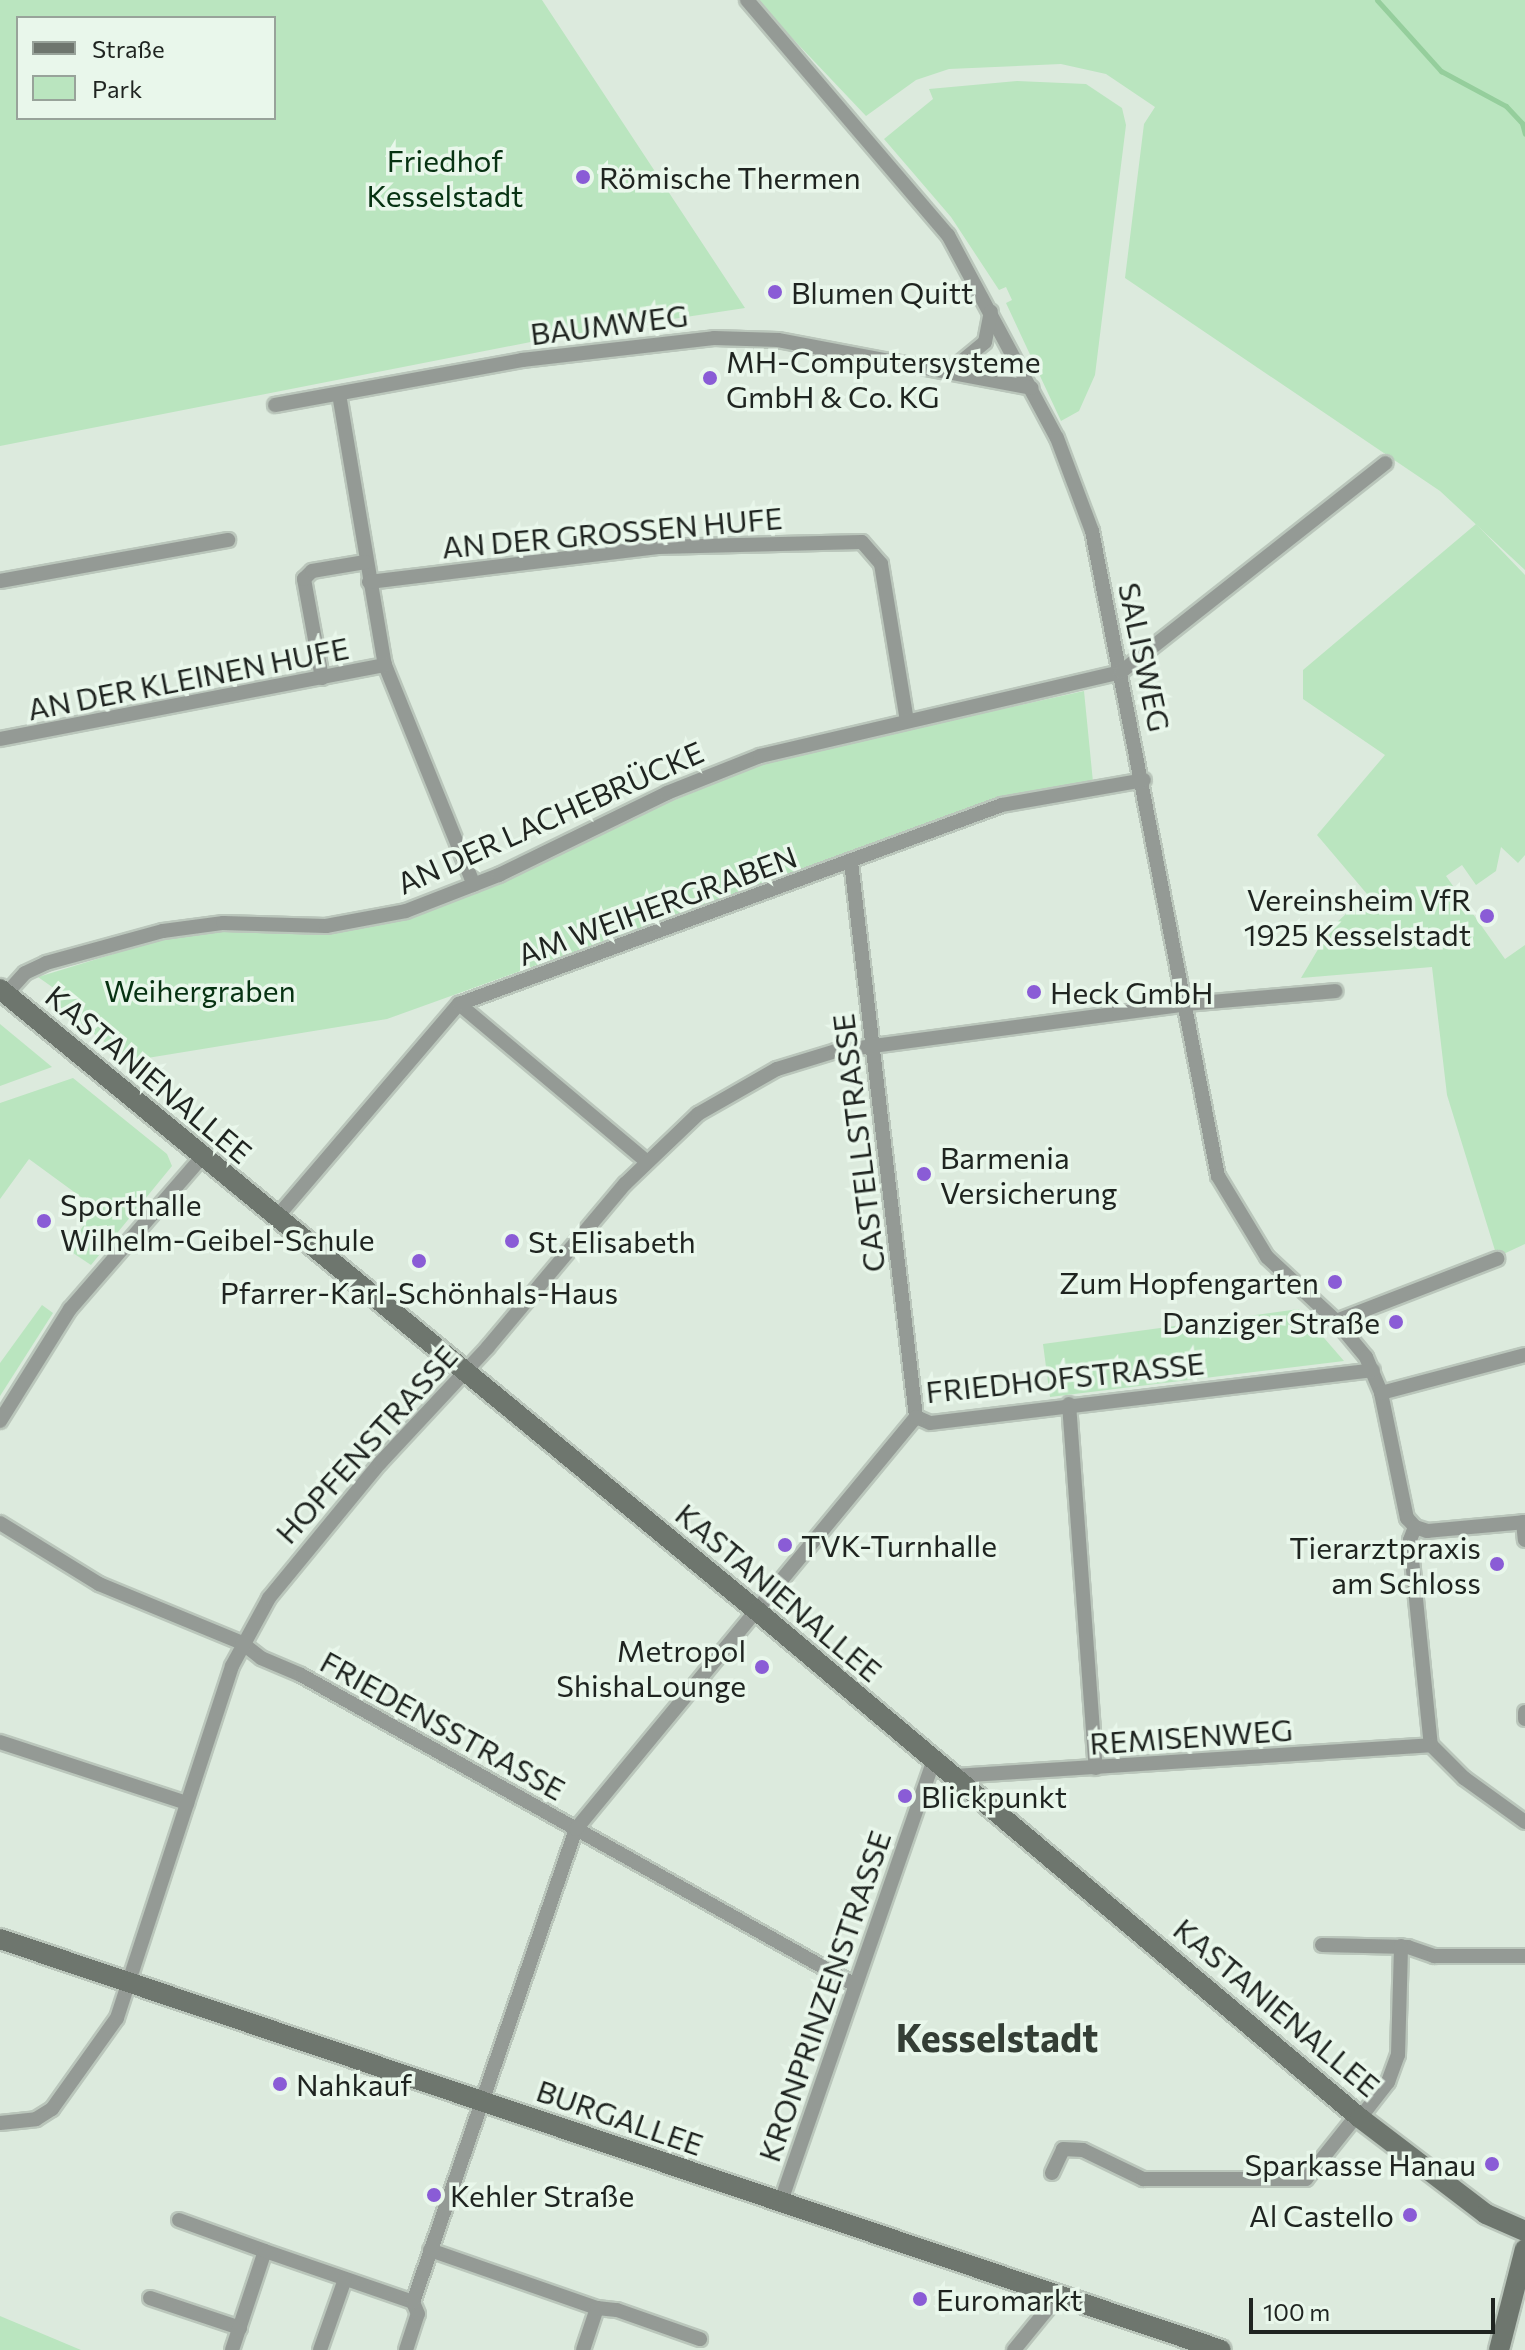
<!DOCTYPE html>
<meta charset="utf-8">
<style>
body{margin:0}
#map{position:relative;width:1525px;height:2350px;overflow:hidden;background:#dceadd;font-family:Commissioner,sans-serif}
div>[style]{position:absolute}
.green>*{inset:0;background:#bae5bf}
.stream>*{height:5px;margin:-2.5px;padding:0 2.5px;transform-origin:2.5px;border-radius:2.5px;background:#95ce9c}
.roads{filter:drop-shadow(2px 0 #bac6bb) drop-shadow(-2px 0 #bac6bb) drop-shadow(0 2px #bac6bb) drop-shadow(0 -2px #bac6bb)}
.street>*{height:14px;margin:-7px;padding:0 7px;transform-origin:7px;border-radius:7px;background:#949a95}
.secondary>*{height:20px;margin:-10px;padding:0 10px;transform-origin:10px;border-radius:10px;background:#6e766e}
.dots>*{width:22px;height:22px;translate:-50% -50%;box-sizing:border-box;border:4px solid #e9f7eb;border-radius:50%}
span{translate:-50% -50%;white-space:nowrap;text-align:center;line-height:1.15;-webkit-text-stroke:7px #e9f7eb;paint-order:stroke}
.park-label{font-size:30px;color:#073212}
.poi-label{font-size:30px;color:#1f2420}
.left{translate:0 -50%;text-align:left}
.right{translate:-100% -50%;text-align:right}
.street-label{font-size:30px;color:#1f2420}
.district-label{font-size:38px;color:#343e35;font-weight:700}
.legend{position:absolute;left:16px;top:16px;width:260px;height:104px;box-sizing:border-box;background:#e9f7eb;border:2px solid #98a39a;margin:0;padding:10px 14px;list-style:none;font-size:24px;color:#1f2420}
.legend li{display:flex;align-items:center;gap:16px;height:40px}
.legend b{width:40px;border:2px solid #98a39a}
.scale{position:absolute;left:1249px;top:2298px;width:246px;height:36px;box-sizing:border-box;border:4px solid #1f2420;border-top:0;padding-left:10px;font-size:24px;line-height:28px;white-space:nowrap;color:#1f2420;-webkit-text-stroke:6px #e9f7eb;paint-order:stroke}
</style>
<div id="map">
<div class="green">
<div style="clip-path:polygon(evenodd,0 0,542px 0,745px 308px,561px 336px,0 446px,0 0,18px 18px,274px 18px,274px 118px,18px 118px,18px 18px)"></div>
<div style="clip-path:polygon(756px 0,1525px 0,1525px 570px,1440px 491px,1125px 278px,1144px 124px,1155px 107px,1106px 74px,1061px 64px,949px 69px,916px 80px,866px 116px)"></div>
<div style="clip-path:polygon(1017px 81px,1086px 84px,1122px 108px,1126px 125px,1095px 375px,1079px 411px,1061px 421px,1006px 303px,1012px 300px,1006px 287px,999px 290px,951px 217px,884px 139px,933px 99px,929px 89px)"></div>
<div style="clip-path:polygon(1476px 524px,1525px 575px,1525px 855px,1518px 863px,1501px 847px,1496px 871px,1476px 885px,1462px 865px,1446px 876px,1505px 959px,1525px 945px,1525px 1244px,1497px 1257px,1447px 1095px,1432px 967px,1301px 978px,1330px 929px,1367px 894px,1317px 835px,1385px 755px,1303px 699px,1303px 670px)"></div>
<div style="clip-path:polygon(1084px 691px,1093px 782px,1000px 799px,387px 1019px,129px 1061px,48px 998px,55px 989px,38px 977px,169px 937px,221px 929px,299px 934px,373px 924px,772px 760px)"></div>
<div style="clip-path:polygon(0 1024px,52px 1067px,0 1086px)"></div>
<div style="clip-path:polygon(73px 1078px,167px 1154px,172px 1166px,91px 1265px,67px 1249px,96px 1208px,29px 1159px,0 1199px,0 1103px)"></div>
<div style="clip-path:polygon(42px 1305px,53px 1313px,0 1396px,0 1363px)"></div>
<div style="clip-path:polygon(1299px 1309px,1344px 1361px,1050px 1397px,1043px 1344px)"></div>
<div style="clip-path:polygon(0 2316px,81px 2350px,0 2350px)"></div>
</div>
<div class="stream">
<div style="left:1377px;top:0;width:96px;rotate:48deg"></div>
<div style="left:1441px;top:71px;width:74px;rotate:28.3deg"></div>
<div style="left:1506px;top:106px;width:23px;rotate:47deg"></div>
<div style="left:1522px;top:123px;width:11px;rotate:75deg"></div>
</div>
<div class="roads">
<div class="street">
<div style="left:747px;top:0;width:309px;rotate:49.5deg"></div>
<div style="left:948px;top:235px;width:230px;rotate:61.8deg"></div>
<div style="left:1057px;top:438px;width:99px;rotate:69.4deg"></div>
<div style="left:1092px;top:531px;width:657px;rotate:78.95deg"></div>
<div style="left:1218px;top:1176px;width:95px;rotate:58.8deg"></div>
<div style="left:1267px;top:1257px;width:94px;rotate:42.8deg"></div>
<div style="left:1336px;top:1321px;width:47px;rotate:50.2deg"></div>
<div style="left:1366px;top:1357px;width:39px;rotate:67deg"></div>
<div style="left:1381px;top:1393px;width:128px;rotate:78.3deg"></div>
<div style="left:1407px;top:1518px;width:12px;rotate:48deg"></div>
<div style="left:950px;top:371px;width:45px;rotate:-39.6deg"></div>
<div style="left:985px;top:342px;width:31px;rotate:-79deg"></div>
<div style="left:339px;top:394px;width:275px;rotate:80.4deg"></div>
<div style="left:385px;top:665px;width:237px;rotate:68deg"></div>
<div style="left:275px;top:405px;width:251px;rotate:-10.3deg"></div>
<div style="left:522px;top:360px;width:193px;rotate:-6.5deg"></div>
<div style="left:714px;top:338px;width:64px;rotate:1.8deg"></div>
<div style="left:778px;top:340px;width:258px;rotate:10.7deg"></div>
<div style="left:0;top:581px;width:232px;rotate:-10.2deg"></div>
<div style="left:369px;top:582px;width:291px;rotate:-6.9deg"></div>
<div style="left:658px;top:547px;width:204px;rotate:-1.4deg"></div>
<div style="left:862px;top:542px;width:29px;rotate:49deg"></div>
<div style="left:881px;top:564px;width:159px;rotate:80.6deg"></div>
<div style="left:322px;top:678px;width:101px;rotate:-100.3deg"></div>
<div style="left:304px;top:579px;width:11px;rotate:-45deg"></div>
<div style="left:312px;top:571px;width:54px;rotate:-9.6deg"></div>
<div style="left:0;top:739px;width:392px;rotate:-10.9deg"></div>
<div style="left:851px;top:862px;width:559px;rotate:83.32deg"></div>
<div style="left:6px;top:994px;width:28px;rotate:-48deg"></div>
<div style="left:25px;top:973px;width:23px;rotate:-25deg"></div>
<div style="left:46px;top:963px;width:121px;rotate:-15.3deg"></div>
<div style="left:163px;top:931px;width:61px;rotate:-7.6deg"></div>
<div style="left:223px;top:923px;width:103px;rotate:1.7deg"></div>
<div style="left:326px;top:926px;width:81px;rotate:-10.6deg"></div>
<div style="left:406px;top:911px;width:100px;rotate:-21.2deg"></div>
<div style="left:499px;top:875px;width:187px;rotate:-26deg"></div>
<div style="left:667px;top:793px;width:100px;rotate:-21.7deg"></div>
<div style="left:760px;top:756px;width:371px;rotate:-13.1deg"></div>
<div style="left:1121px;top:672px;width:337px;rotate:-38.3deg"></div>
<div style="left:459px;top:1004px;width:244px;rotate:40deg"></div>
<div style="left:276px;top:1218px;width:282px;rotate:-49.5deg"></div>
<div style="left:459px;top:1004px;width:578px;rotate:-20.13deg"></div>
<div style="left:1002px;top:805px;width:144px;rotate:-10deg"></div>
<div style="left:1336px;top:1321px;width:173px;rotate:-21.1deg"></div>
<div style="left:1381px;top:1393px;width:149px;rotate:-14.8deg"></div>
<div style="left:1069px;top:1404px;width:365px;rotate:85.8deg"></div>
<div style="left:0;top:1421px;width:132px;rotate:-58deg"></div>
<div style="left:70px;top:1309px;width:201px;rotate:-49deg"></div>
<div style="left:1523px;top:1522px;width:18px;rotate:84deg"></div>
<div style="left:0;top:1523px;width:116px;rotate:31.6deg"></div>
<div style="left:99px;top:1584px;width:155px;rotate:22.4deg"></div>
<div style="left:242px;top:1643px;width:24px;rotate:38deg"></div>
<div style="left:261px;top:1658px;width:43px;rotate:23deg"></div>
<div style="left:301px;top:1675px;width:635px;rotate:29.23deg"></div>
<div style="left:1415px;top:1527px;width:14px;rotate:111deg"></div>
<div style="left:1410px;top:1540px;width:206px;rotate:84.2deg"></div>
<div style="left:1431px;top:1745px;width:47px;rotate:45deg"></div>
<div style="left:1464px;top:1778px;width:75px;rotate:35.8deg"></div>
<div style="left:1415px;top:1527px;width:13px;rotate:18deg"></div>
<div style="left:1427px;top:1531px;width:98px;rotate:-5.2deg"></div>
<div style="left:1525px;top:1712px;width:7px;rotate:90deg"></div>
<div style="left:0;top:1742px;width:197px;rotate:18.1deg"></div>
<div style="left:954px;top:1776px;width:478px;rotate:-3.7deg"></div>
<div style="left:1322px;top:1945px;width:86px;rotate:1.3deg"></div>
<div style="left:1408px;top:1947px;width:28px;rotate:19deg"></div>
<div style="left:1434px;top:1956px;width:91px"></div>
<div style="left:1360px;top:2118px;width:46px;rotate:-52.1deg"></div>
<div style="left:1388px;top:2082px;width:29px;rotate:-70deg"></div>
<div style="left:1398px;top:2055px;width:109px;rotate:-88.4deg"></div>
<div style="left:0;top:2123px;width:36px;rotate:-6deg"></div>
<div style="left:36px;top:2119px;width:19px;rotate:-32deg"></div>
<div style="left:52px;top:2109px;width:112px;rotate:-54.5deg"></div>
<div style="left:117px;top:2018px;width:370px;rotate:-71.9deg"></div>
<div style="left:232px;top:1666px;width:77px;rotate:-61.4deg"></div>
<div style="left:269px;top:1598px;width:175px;rotate:-50.6deg"></div>
<div style="left:380px;top:1463px;width:158px;rotate:-47deg"></div>
<div style="left:488px;top:1347px;width:213px;rotate:-50deg"></div>
<div style="left:625px;top:1184px;width:101px;rotate:-43.8deg"></div>
<div style="left:698px;top:1114px;width:91px;rotate:-29.7deg"></div>
<div style="left:777px;top:1069px;width:62px;rotate:-17deg"></div>
<div style="left:836px;top:1051px;width:354px;rotate:-7.6deg"></div>
<div style="left:1187px;top:1004px;width:149px;rotate:-5deg"></div>
<div style="left:1052px;top:2173px;width:26px;rotate:-65deg"></div>
<div style="left:1063px;top:2149px;width:20px;rotate:3deg"></div>
<div style="left:1083px;top:2150px;width:67px;rotate:25.8deg"></div>
<div style="left:1143px;top:2179px;width:163px"></div>
<div style="left:1306px;top:2179px;width:82px;rotate:-51.4deg"></div>
<div style="left:780px;top:2204px;width:470px;rotate:-70.9deg"></div>
<div style="left:179px;top:2220px;width:91px;rotate:19.8deg"></div>
<div style="left:430px;top:2250px;width:177px;rotate:19.2deg"></div>
<div style="left:597px;top:2308px;width:44px;rotate:108.4deg"></div>
<div style="left:150px;top:2298px;width:95px;rotate:18.4deg"></div>
<div style="left:597px;top:2308px;width:20px;rotate:6deg"></div>
<div style="left:617px;top:2310px;width:88px;rotate:19.3deg"></div>
<div style="left:232px;top:2350px;width:104px;rotate:-71.6deg"></div>
<div style="left:265px;top:2251px;width:157px;rotate:19deg"></div>
<div style="left:320px;top:2350px;width:75px;rotate:-70.6deg"></div>
<div style="left:406px;top:2350px;width:38px;rotate:-72deg"></div>
<div style="left:418px;top:2314px;width:13px;rotate:-113deg"></div>
<div style="left:413px;top:2302px;width:500px;rotate:-70.99deg"></div>
<div style="left:576px;top:1829px;width:534px;rotate:-50.47deg"></div>
<div style="left:916px;top:1417px;width:15px;rotate:23deg"></div>
<div style="left:930px;top:1423px;width:446px;rotate:-6.8deg"></div>
<div style="left:1014px;top:2350px;width:70px;rotate:-50.8deg"></div>
</div>
<div class="secondary">
<div style="left:0;top:989px;width:980px;rotate:39.41deg"></div>
<div style="left:757px;top:1611px;width:788px;rotate:40.06deg"></div>
<div style="left:1360px;top:2118px;width:158px;rotate:37.3deg"></div>
<div style="left:1486px;top:2214px;width:43px;rotate:23.6deg"></div>
<div style="left:0;top:1939px;width:1288px;rotate:18.6deg"></div>
<div style="left:1499px;top:2350px;width:104px;rotate:-75.6deg"></div>
</div>
</div>
<div class="dots">
<div style="left:583px;top:177px;background:#8a5cd6"></div>
<div style="left:775px;top:292px;background:#8a5cd6"></div>
<div style="left:710px;top:378px;background:#8a5cd6"></div>
<div style="left:1487px;top:916px;background:#8a5cd6"></div>
<div style="left:1034px;top:992px;background:#8a5cd6"></div>
<div style="left:924px;top:1174px;background:#8a5cd6"></div>
<div style="left:44px;top:1221px;background:#8a5cd6"></div>
<div style="left:512px;top:1241px;background:#8a5cd6"></div>
<div style="left:419px;top:1261px;background:#8a5cd6"></div>
<div style="left:1335px;top:1282px;background:#8a5cd6"></div>
<div style="left:1396px;top:1322px;background:#8a5cd6"></div>
<div style="left:785px;top:1545px;background:#8a5cd6"></div>
<div style="left:1497px;top:1564px;background:#8a5cd6"></div>
<div style="left:762px;top:1667px;background:#8a5cd6"></div>
<div style="left:905px;top:1796px;background:#8a5cd6"></div>
<div style="left:280px;top:2084px;background:#8a5cd6"></div>
<div style="left:1492px;top:2164px;background:#8a5cd6"></div>
<div style="left:434px;top:2195px;background:#8a5cd6"></div>
<div style="left:1410px;top:2215px;background:#8a5cd6"></div>
<div style="left:920px;top:2299px;background:#8a5cd6"></div>
</div>
<div class="park-label">
<span style="left:445px;top:177px">Friedhof<br>Kesselstadt</span>
<span style="left:200px;top:990px">Weihergraben</span>
</div>
<div class="poi-label">
<span class="left" style="left:599px;top:177px">Römische Thermen</span>
<span class="left" style="left:791px;top:292px">Blumen Quitt</span>
<span class="left" style="left:726px;top:378px">MH-Computersysteme<br>GmbH &amp; Co. KG</span>
<span class="right" style="left:1471px;top:916px">Vereinsheim VfR<br>1925 Kesselstadt</span>
<span class="left" style="left:1050px;top:992px">Heck GmbH</span>
<span class="left" style="left:940px;top:1174px">Barmenia<br>Versicherung</span>
<span class="left" style="left:60px;top:1221px">Sporthalle<br>Wilhelm-Geibel-Schule</span>
<span class="left" style="left:528px;top:1241px">St. Elisabeth</span>
<span class="right" style="left:1319px;top:1282px">Zum Hopfengarten</span>
<span style="left:419px;top:1292px">Pfarrer-Karl-Schönhals-Haus</span>
<span class="right" style="left:1380px;top:1322px">Danziger Straße</span>
<span class="left" style="left:801px;top:1545px">TVK-Turnhalle</span>
<span class="right" style="left:1481px;top:1564px">Tierarztpraxis<br>am Schloss</span>
<span class="right" style="left:746px;top:1667px">Metropol<br>ShishaLounge</span>
<span class="left" style="left:921px;top:1796px">Blickpunkt</span>
<span class="left" style="left:296px;top:2084px">Nahkauf</span>
<span class="right" style="left:1476px;top:2164px">Sparkasse Hanau</span>
<span class="left" style="left:450px;top:2195px">Kehler Straße</span>
<span class="right" style="left:1394px;top:2215px">Al Castello</span>
<span class="left" style="left:936px;top:2299px">Euromarkt</span>
</div>
<div class="street-label">
<span style="left:609px;top:324px;rotate:-7deg">BAUMWEG</span>
<span style="left:612px;top:532px;rotate:-5deg">AN DER GROSSEN HUFE</span>
<span style="left:1145px;top:657px;rotate:78deg">SALISWEG</span>
<span style="left:188px;top:678px;rotate:-11deg">AN DER KLEINEN HUFE</span>
<span style="left:550px;top:817px;rotate:-24deg">AN DER LACHEBRÜCKE</span>
<span style="left:657px;top:905px;rotate:-20deg">AM WEIHERGRABEN</span>
<span style="left:149px;top:1074px;rotate:40deg">KASTANIENALLEE</span>
<span style="left:858px;top:1143px;rotate:-97deg">CASTELLSTRASSE</span>
<span style="left:1065px;top:1377px;rotate:-6deg">FRIEDHOFSTRASSE</span>
<span style="left:366px;top:1444px;rotate:-48deg">HOPFENSTRASSE</span>
<span style="left:779px;top:1592px;rotate:40deg">KASTANIENALLEE</span>
<span style="left:443px;top:1725px;rotate:29deg">FRIEDENSSTRASSE</span>
<span style="left:1191px;top:1736px;rotate:-4deg">REMISENWEG</span>
<span style="left:824px;top:1996px;rotate:-71deg">KRONPRINZENSTRASSE</span>
<span style="left:1277px;top:2007px;rotate:40deg">KASTANIENALLEE</span>
<span style="left:620px;top:2117px;rotate:19deg">BURGALLEE</span>
</div>
<div class="district-label">
<span style="left:997px;top:2037px">Kesselstadt</span>
</div>
<ul class="legend">
<li><b style="height:10px;background:#6e766e"></b>Straße</li>
<li><b style="height:22px;background:#bae5bf"></b>Park</li>
</ul>
<div class="scale">100 m</div>
</div>
